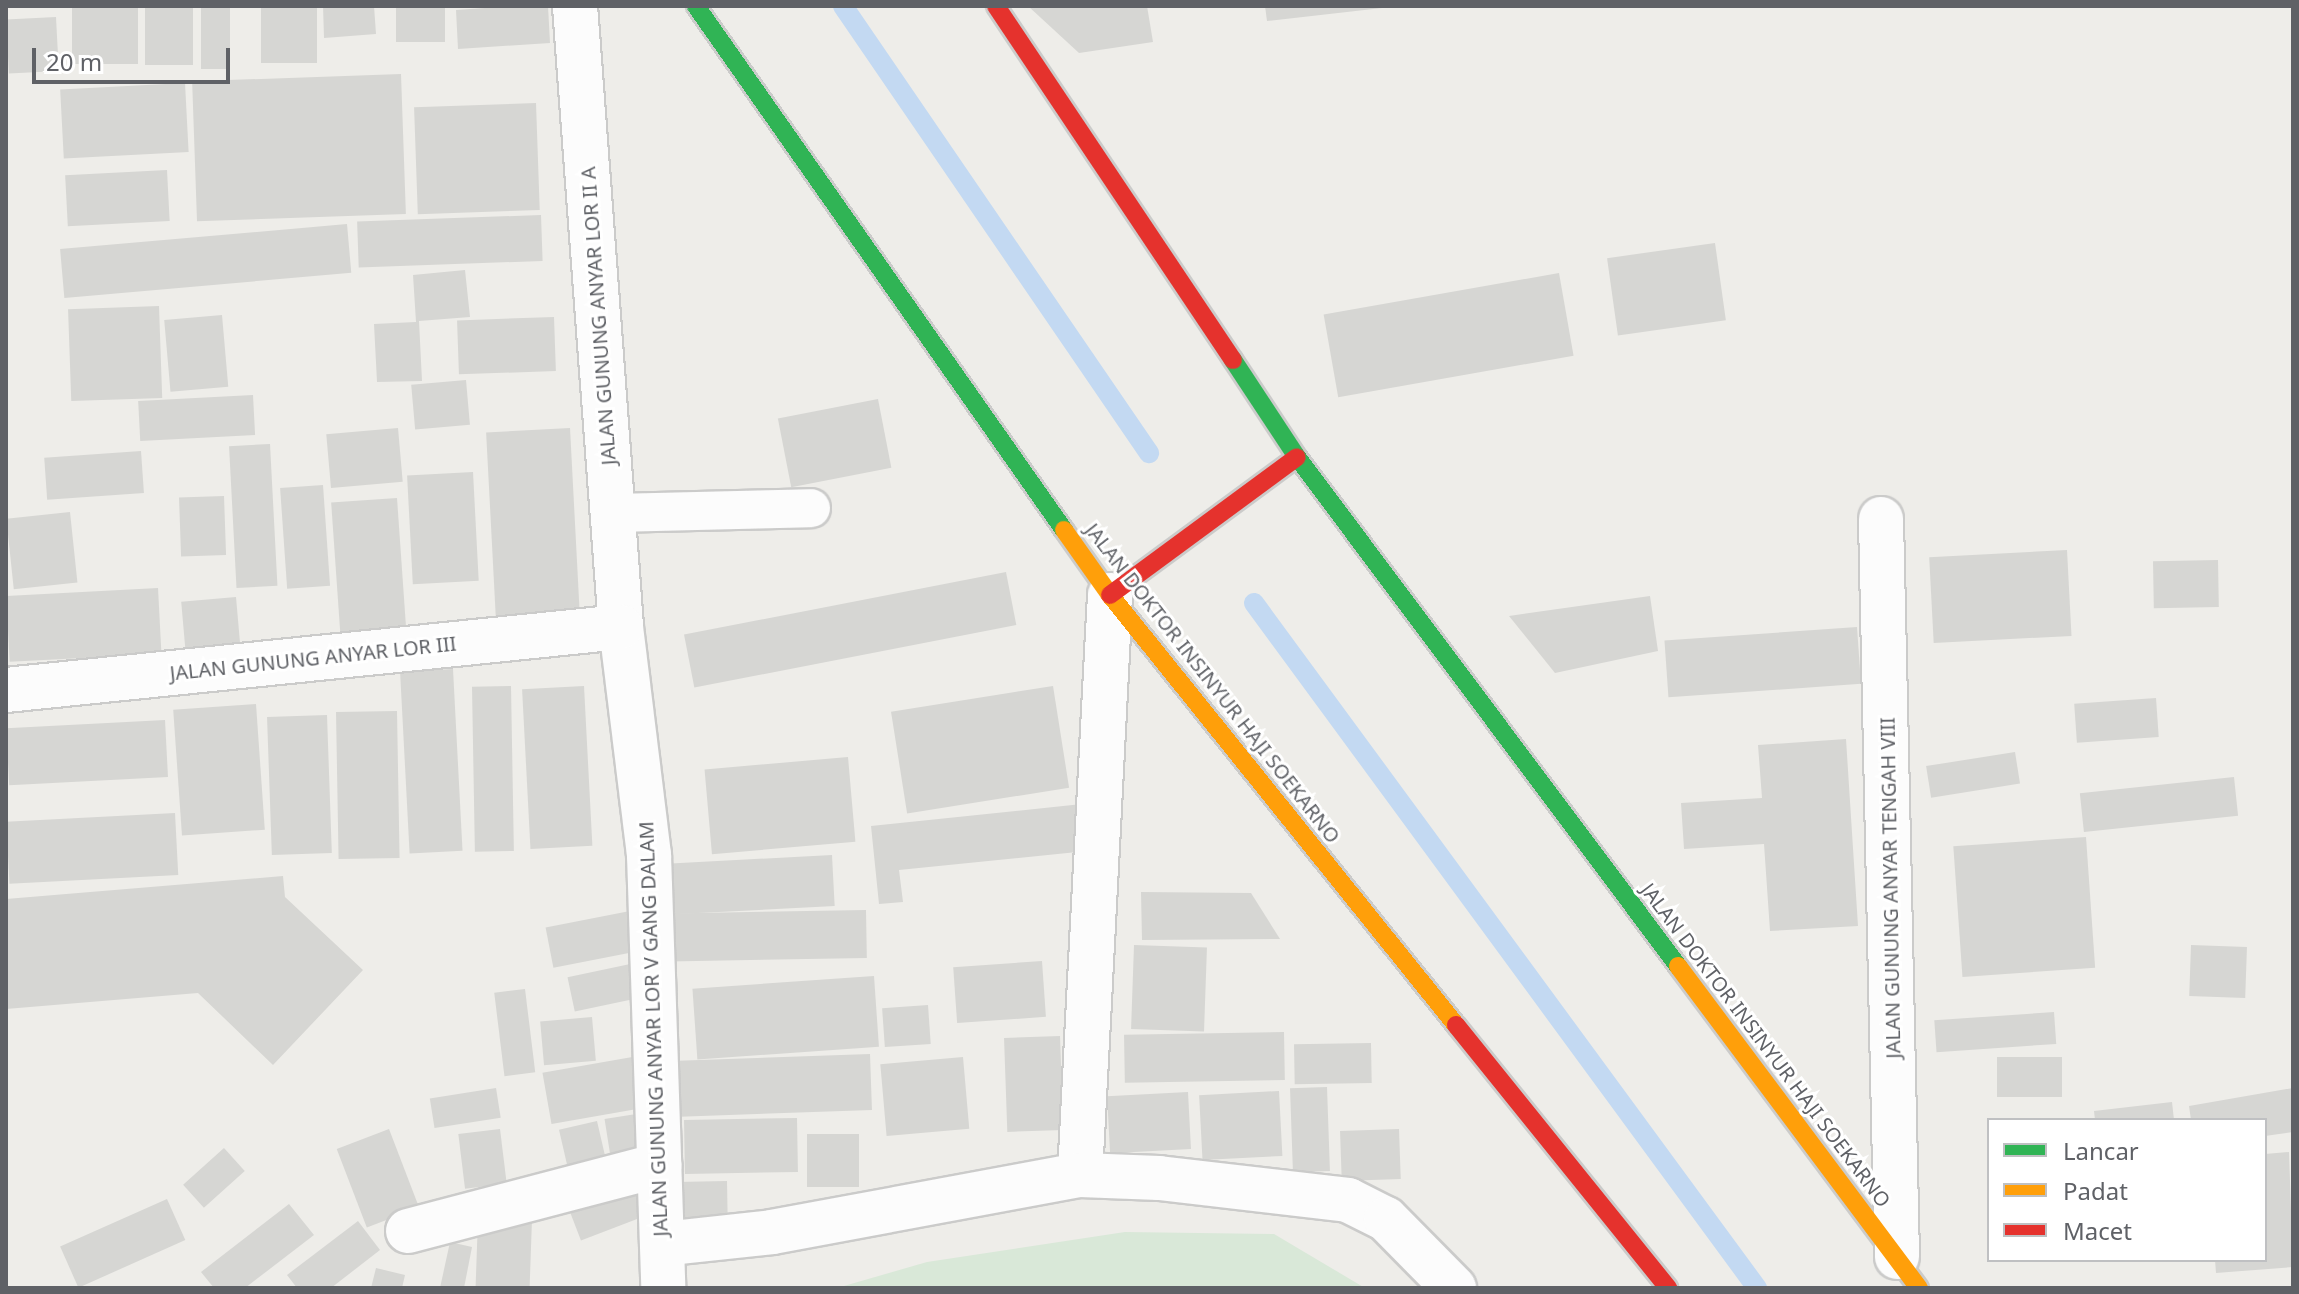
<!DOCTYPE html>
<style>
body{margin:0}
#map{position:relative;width:2299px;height:1294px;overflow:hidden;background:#eeede9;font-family:"Noto Sans",sans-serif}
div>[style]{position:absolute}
.green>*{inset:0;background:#d9e8d8}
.stream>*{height:20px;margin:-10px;padding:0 10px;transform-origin:10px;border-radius:10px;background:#c3d9f2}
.building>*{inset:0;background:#d6d6d3;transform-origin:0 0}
.roads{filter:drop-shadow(2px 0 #cbcbca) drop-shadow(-2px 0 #cbcbca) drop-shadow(0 2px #cbcbca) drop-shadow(0 -2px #cbcbca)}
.lane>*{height:38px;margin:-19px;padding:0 19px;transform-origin:19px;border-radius:19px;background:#fcfcfc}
.street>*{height:44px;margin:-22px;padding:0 22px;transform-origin:22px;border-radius:22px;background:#fcfcfc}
.fast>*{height:18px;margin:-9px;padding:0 9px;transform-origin:9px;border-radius:9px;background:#30b455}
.slow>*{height:18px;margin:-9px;padding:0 9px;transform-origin:9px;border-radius:9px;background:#ff9f0a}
.jam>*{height:18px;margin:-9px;padding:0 9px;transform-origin:9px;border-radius:9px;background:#e5322d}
span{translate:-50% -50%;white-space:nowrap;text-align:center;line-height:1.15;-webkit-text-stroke:6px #fff;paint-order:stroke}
.street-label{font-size:20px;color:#5f6166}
.frame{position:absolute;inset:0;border:8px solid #5f6166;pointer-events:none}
.legend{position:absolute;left:1987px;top:1118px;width:280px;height:144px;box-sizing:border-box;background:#fff;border:2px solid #bfc0c2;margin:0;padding:10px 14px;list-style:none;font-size:24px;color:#5f6166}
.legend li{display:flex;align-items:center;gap:16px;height:40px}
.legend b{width:40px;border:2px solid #bfc0c2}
.scale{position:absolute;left:32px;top:48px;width:198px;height:36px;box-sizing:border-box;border:4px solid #5f6166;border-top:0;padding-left:10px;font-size:24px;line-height:28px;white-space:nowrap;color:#5f6166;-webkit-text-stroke:6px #fff;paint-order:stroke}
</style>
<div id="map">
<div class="green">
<div style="clip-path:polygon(1125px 1232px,1274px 1234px,1365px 1288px,837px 1288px,927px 1262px)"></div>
</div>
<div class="stream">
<div style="left:843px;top:6px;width:542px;rotate:55.61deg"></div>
<div style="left:1254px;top:603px;width:850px;rotate:53.71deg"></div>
</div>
<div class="building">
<div style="left:72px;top:6px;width:66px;height:58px"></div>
<div style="left:145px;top:6px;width:48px;height:59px"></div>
<div style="left:201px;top:6px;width:29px;height:63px"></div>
<div style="left:261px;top:6px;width:56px;height:57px"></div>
<div style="clip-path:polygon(323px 6px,374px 6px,376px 34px,324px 38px)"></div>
<div style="left:396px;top:6px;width:49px;height:36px"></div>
<div style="clip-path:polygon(515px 6px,548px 6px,550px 43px,458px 49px,456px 10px)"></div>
<div style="clip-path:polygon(1028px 6px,1147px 6px,1153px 42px,1079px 53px)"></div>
<div style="clip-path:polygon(1265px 6px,1382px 6px,1382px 8px,1267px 21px)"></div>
<div style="left:56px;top:17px;width:54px;height:50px;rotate:87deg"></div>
<div style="left:401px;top:74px;width:140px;height:209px;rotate:88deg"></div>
<div style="left:185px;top:83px;width:69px;height:125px;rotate:87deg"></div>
<div style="left:536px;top:103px;width:107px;height:122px;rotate:88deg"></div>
<div style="left:167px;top:170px;width:51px;height:102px;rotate:87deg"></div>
<div style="left:541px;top:215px;width:46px;height:184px;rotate:88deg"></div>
<div style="left:347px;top:224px;width:49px;height:288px;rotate:85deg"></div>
<div style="left:1715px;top:243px;width:78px;height:109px;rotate:82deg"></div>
<div style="clip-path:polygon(465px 270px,470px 317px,419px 321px,422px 381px,377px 382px,374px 324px,416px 322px,413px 275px)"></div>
<div style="left:1559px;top:273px;width:84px;height:239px;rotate:80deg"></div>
<div style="left:159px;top:306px;width:92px;height:91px;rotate:88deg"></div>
<div style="left:222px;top:315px;width:72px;height:58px;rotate:85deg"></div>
<div style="left:554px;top:317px;width:54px;height:97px;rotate:88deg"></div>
<div style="left:466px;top:380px;width:45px;height:55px;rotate:85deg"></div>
<div style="left:253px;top:395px;width:40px;height:115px;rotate:87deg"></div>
<div style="left:878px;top:399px;width:70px;height:102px;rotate:79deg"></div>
<div style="left:398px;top:428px;width:54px;height:72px;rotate:85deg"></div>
<div style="left:570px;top:428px;width:190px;height:84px;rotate:87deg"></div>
<div style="left:270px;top:444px;width:142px;height:41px;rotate:87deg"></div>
<div style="left:141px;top:451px;width:42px;height:97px;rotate:86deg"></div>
<div style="left:473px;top:472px;width:109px;height:66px;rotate:87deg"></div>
<div style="left:323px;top:485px;width:101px;height:43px;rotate:86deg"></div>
<div style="left:224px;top:496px;width:59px;height:45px;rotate:88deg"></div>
<div style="left:397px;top:498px;width:136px;height:66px;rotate:86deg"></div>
<div style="left:70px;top:512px;width:71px;height:64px;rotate:84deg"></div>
<div style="left:2067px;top:550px;width:86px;height:138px;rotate:87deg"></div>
<div style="left:2218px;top:560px;width:47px;height:65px;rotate:89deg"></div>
<div style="left:1006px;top:572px;width:54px;height:328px;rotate:79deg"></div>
<div style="left:158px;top:588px;width:66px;height:152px;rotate:87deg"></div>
<div style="clip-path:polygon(1650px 596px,1658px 651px,1555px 673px,1509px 616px)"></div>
<div style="left:236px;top:597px;width:47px;height:55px;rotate:85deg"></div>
<div style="left:1857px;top:627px;width:57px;height:193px;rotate:86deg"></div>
<div style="left:453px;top:669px;width:182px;height:53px;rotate:87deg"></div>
<div style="left:511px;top:686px;width:165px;height:39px;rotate:89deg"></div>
<div style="left:584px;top:686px;width:160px;height:62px;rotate:87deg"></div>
<div style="left:1053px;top:686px;width:103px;height:164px;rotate:81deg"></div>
<div style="left:2156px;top:698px;width:39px;height:82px;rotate:86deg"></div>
<div style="left:256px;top:704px;width:126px;height:83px;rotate:86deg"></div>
<div style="left:397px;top:711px;width:147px;height:61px;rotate:89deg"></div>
<div style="left:327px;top:715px;width:138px;height:60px;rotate:88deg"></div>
<div style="left:165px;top:720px;width:57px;height:159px;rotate:87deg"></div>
<div style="clip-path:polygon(1846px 739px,1858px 926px,1770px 931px,1764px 844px,1684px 849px,1681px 803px,1762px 798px,1758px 745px)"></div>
<div style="left:2015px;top:752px;width:32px;height:90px;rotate:81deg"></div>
<div style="left:848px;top:757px;width:85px;height:144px;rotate:85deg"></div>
<div style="left:2234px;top:777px;width:39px;height:155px;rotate:84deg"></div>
<div style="clip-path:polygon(1082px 804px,1087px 851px,899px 870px,903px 902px,879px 904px,871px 826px)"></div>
<div style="left:175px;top:813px;width:62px;height:169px;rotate:87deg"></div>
<div style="left:2086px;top:837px;width:131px;height:133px;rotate:86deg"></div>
<div style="left:832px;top:855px;width:51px;height:166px;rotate:87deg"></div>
<div style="clip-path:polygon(283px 876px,285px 897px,363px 970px,273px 1065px,198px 993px,6px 1009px,6px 899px)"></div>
<div style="clip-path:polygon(1141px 892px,1251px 893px,1280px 939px,1142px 940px)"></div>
<div style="left:866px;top:910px;width:48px;height:198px;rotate:89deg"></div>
<div style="left:630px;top:911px;width:41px;height:86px;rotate:79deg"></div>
<div style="left:1134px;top:945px;width:73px;height:84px;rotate:2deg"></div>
<div style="left:2191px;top:945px;width:56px;height:51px;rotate:2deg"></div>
<div style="left:1042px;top:961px;width:56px;height:89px;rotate:86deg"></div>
<div style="left:635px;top:963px;width:35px;height:69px;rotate:78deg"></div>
<div style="left:874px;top:976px;width:71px;height:182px;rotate:86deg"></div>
<div style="left:525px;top:989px;width:84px;height:31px;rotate:83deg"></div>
<div style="left:928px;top:1005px;width:39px;height:46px;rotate:86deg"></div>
<div style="left:2054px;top:1012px;width:32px;height:120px;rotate:86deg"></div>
<div style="left:592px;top:1017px;width:44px;height:52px;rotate:85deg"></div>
<div style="left:1284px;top:1032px;width:48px;height:160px;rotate:89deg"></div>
<div style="left:1060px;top:1036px;width:94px;height:56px;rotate:88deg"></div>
<div style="left:1371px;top:1043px;width:40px;height:77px;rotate:89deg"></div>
<div style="left:870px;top:1054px;width:56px;height:199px;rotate:88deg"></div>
<div style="left:638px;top:1056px;width:52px;height:97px;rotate:80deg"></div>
<div style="left:963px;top:1057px;width:72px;height:83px;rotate:85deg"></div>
<div style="left:2062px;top:1057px;width:40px;height:65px;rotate:90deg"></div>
<div style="left:1327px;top:1087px;width:84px;height:37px;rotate:88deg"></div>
<div style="left:496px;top:1088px;width:30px;height:67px;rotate:81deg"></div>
<div style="clip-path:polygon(2293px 1088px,2293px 1132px,2265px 1136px,2265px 1120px,2191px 1120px,2189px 1106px)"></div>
<div style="left:1279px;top:1091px;width:65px;height:80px;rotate:87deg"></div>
<div style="left:1188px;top:1092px;width:57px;height:81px;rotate:87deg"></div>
<div style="clip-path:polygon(2172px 1102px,2174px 1120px,2095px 1120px,2094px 1111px)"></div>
<div style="left:649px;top:1112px;width:46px;height:45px;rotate:81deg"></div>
<div style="left:797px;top:1118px;width:54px;height:113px;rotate:89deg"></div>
<div style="left:597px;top:1121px;width:41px;height:39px;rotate:77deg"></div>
<div style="left:389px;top:1129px;width:84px;height:56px;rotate:69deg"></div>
<div style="left:500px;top:1129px;width:55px;height:42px;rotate:83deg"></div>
<div style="left:1399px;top:1129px;width:50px;height:59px;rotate:88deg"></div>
<div style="left:807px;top:1134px;width:52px;height:53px"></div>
<div style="left:224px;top:1148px;width:31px;height:55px;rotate:48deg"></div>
<div style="clip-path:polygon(2289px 1152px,2293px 1267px,2216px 1273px,2215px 1260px,2265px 1260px,2265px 1154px)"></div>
<div style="left:727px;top:1181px;width:44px;height:51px;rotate:89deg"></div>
<div style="left:636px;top:1183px;width:34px;height:72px;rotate:69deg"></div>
<div style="left:167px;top:1199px;width:45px;height:117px;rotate:66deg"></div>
<div style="clip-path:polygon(289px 1204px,314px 1235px,245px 1288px,214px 1288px,201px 1272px)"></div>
<div style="left:478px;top:1218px;width:54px;height:70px;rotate:2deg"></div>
<div style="clip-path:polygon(358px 1221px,380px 1250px,331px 1288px,297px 1288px,287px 1275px)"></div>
<div style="clip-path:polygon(450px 1242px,472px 1247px,464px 1288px,440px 1288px)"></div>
<div style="clip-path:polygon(376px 1268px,405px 1275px,402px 1288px,371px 1288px)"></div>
</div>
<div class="roads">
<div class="lane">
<div style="left:613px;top:513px;width:198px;rotate:-1.4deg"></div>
</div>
<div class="street">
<div style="left:575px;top:6px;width:623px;rotate:85.76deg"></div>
<div style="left:621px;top:627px;width:230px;rotate:83deg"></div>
<div style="left:649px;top:855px;width:433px;rotate:88.1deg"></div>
<div style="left:1881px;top:519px;width:738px;rotate:88.76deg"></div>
<div style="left:6px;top:690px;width:618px;rotate:-5.85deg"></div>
<div style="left:1080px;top:1175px;width:581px;rotate:-87.04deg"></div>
<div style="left:408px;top:1231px;width:260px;rotate:-14.7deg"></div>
<div style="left:662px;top:1244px;width:111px;rotate:-6.2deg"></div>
<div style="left:772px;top:1232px;width:313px;rotate:-10.5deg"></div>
<div style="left:1080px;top:1175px;width:79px;rotate:2.2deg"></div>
<div style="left:1159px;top:1178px;width:190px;rotate:6.6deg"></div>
<div style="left:1348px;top:1200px;width:42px;rotate:26.6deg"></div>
<div style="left:1386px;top:1219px;width:97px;rotate:45.4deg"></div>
</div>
<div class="fast">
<div style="left:696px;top:6px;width:640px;rotate:54.92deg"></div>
<div style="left:1233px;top:360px;width:116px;rotate:56.6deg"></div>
<div style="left:1297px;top:457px;width:636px;rotate:53.18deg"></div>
</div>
<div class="slow">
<div style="left:1064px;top:530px;width:80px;rotate:54.7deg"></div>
<div style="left:1110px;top:595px;width:552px;rotate:51.18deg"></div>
<div style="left:1678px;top:966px;width:402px;rotate:53.2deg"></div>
</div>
<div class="jam">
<div style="left:996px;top:6px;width:426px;rotate:56.2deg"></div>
<div style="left:1110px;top:595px;width:232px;rotate:-36.4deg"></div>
<div style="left:1456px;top:1025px;width:338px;rotate:51.1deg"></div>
</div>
</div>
<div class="street-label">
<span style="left:598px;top:316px;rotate:-94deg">JALAN GUNUNG ANYAR LOR II A</span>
<span style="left:313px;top:658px;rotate:-6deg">JALAN GUNUNG ANYAR LOR III</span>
<span style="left:1213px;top:683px;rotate:52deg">JALAN DOKTOR INSINYUR HAJI SOEKARNO</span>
<span style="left:1890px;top:888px;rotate:-91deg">JALAN GUNUNG ANYAR TENGAH VIII</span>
<span style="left:653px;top:1029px;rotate:-92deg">JALAN GUNUNG ANYAR LOR V GANG DALAM</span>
<span style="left:1766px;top:1045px;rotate:53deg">JALAN DOKTOR INSINYUR HAJI SOEKARNO</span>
</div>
<div class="frame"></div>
<ul class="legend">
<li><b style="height:10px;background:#30b455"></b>Lancar</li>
<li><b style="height:10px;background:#ff9f0a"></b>Padat</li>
<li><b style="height:10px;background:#e5322d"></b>Macet</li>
</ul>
<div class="scale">20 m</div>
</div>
